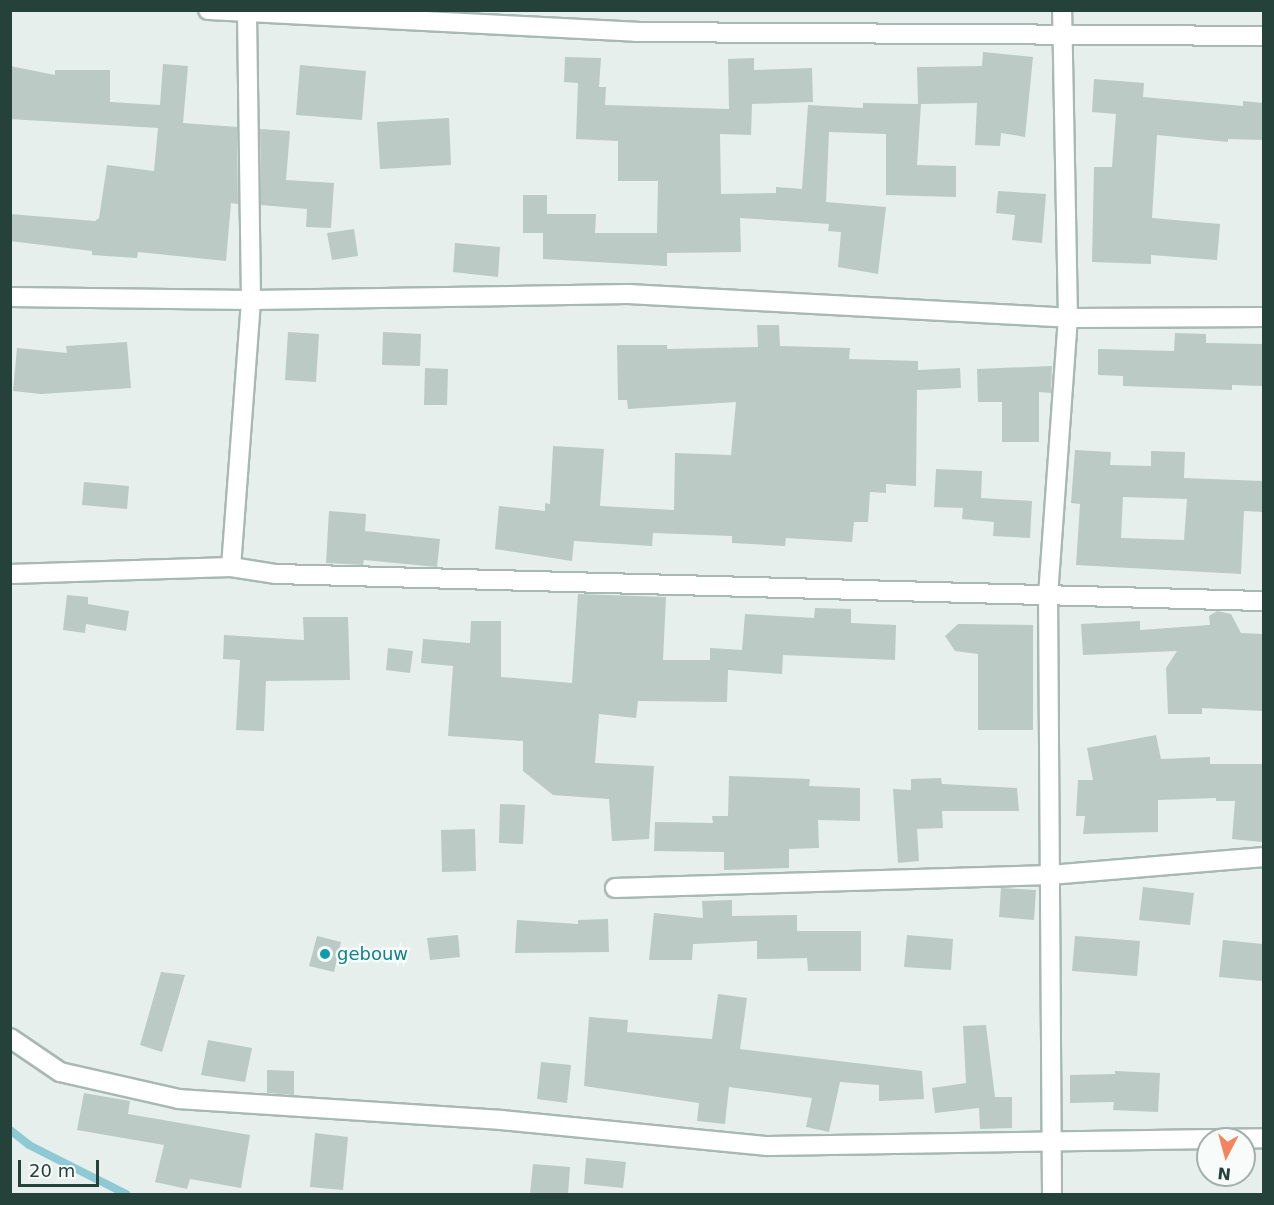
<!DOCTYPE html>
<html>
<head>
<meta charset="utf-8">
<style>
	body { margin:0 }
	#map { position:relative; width:1274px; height:1205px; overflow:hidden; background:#e6efeb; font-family:"DejaVu Sans",sans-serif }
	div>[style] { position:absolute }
	.stream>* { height:8px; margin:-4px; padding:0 4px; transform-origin:4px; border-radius:4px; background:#8ec9d4 }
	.building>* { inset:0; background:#bbcac4 }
	.roads { filter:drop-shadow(2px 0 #a8b8b2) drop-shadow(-2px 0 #a8b8b2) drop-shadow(0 2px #a8b8b2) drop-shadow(0 -2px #a8b8b2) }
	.minor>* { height:18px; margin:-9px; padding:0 9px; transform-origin:9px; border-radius:9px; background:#fff }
	.dots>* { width:16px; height:16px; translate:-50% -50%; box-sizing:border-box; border:3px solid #f7fbf9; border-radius:50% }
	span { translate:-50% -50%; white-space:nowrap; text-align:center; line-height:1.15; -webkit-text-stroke:5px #f7fbf9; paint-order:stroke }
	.culture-label { font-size:18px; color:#0d838f }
	.left { translate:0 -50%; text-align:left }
	.frame { position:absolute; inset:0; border:12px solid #24423a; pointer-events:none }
	.north { position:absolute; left:1196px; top:1127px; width:60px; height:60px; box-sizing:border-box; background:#f7fbf9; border:2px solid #a3b1ad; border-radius:50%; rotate:186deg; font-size:16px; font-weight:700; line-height:24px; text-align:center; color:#24423a }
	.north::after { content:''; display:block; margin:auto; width:21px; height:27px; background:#f4845f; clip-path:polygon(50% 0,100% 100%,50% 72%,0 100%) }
	.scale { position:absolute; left:18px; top:1160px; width:81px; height:27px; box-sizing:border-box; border:3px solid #24423a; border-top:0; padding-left:8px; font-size:18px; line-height:21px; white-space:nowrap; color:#24423a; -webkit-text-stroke:4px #f7fbf9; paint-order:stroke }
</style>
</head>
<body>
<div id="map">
	<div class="stream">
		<div style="left:10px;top:1130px;width:24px;rotate:38deg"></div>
		<div style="left:29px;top:1145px;width:109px;rotate:26.8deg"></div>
	</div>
	<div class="building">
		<div style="clip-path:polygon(983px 52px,1033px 57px,1025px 137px,1001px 133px,1000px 146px,975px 145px,977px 103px,921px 104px,917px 165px,956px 166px,956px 197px,886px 195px,886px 134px,829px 132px,826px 202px,886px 207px,878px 274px,838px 267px,841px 232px,828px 231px,829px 224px,740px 218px,741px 252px,667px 253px,667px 266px,543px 259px,543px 233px,523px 233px,523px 195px,547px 195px,547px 214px,596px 214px,595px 233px,657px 233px,658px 181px,618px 181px,618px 141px,576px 139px,578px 83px,564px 82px,565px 57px,601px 58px,599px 87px,606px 87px,605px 105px,729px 109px,728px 59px,754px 58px,754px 70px,812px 68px,813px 102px,752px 104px,751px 135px,720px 134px,721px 194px,776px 193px,776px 187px,802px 189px,808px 105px,863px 108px,863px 103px,918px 104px,917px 67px,982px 66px)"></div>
		<div style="clip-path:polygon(163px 64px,188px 66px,183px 123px,237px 127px,238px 204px,231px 203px,226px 261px,138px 252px,137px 258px,92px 255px,92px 251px,10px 241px,10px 214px,95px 221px,99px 218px,107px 165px,154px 171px,158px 128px,10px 119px,10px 66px,55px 75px,55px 70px,110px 70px,110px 102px,160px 105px)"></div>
		<div style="clip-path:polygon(300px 65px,366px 71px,362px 120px,296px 115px)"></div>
		<div style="clip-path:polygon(1094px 79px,1144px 83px,1143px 97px,1243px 106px,1243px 101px,1263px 103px,1263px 140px,1228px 139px,1228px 142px,1157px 135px,1152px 218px,1220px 224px,1217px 260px,1151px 255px,1151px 264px,1092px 262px,1094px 167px,1112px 167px,1116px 114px,1092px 112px)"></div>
		<div style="clip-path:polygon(449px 118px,451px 165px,380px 169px,377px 122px)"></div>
		<div style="clip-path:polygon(260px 129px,290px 131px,286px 180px,334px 183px,331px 228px,306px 227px,307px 209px,261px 205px)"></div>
		<div style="clip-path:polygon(998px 191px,1046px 194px,1042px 243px,1012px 240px,1015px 215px,996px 213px)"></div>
		<div style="clip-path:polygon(354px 229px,358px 256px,332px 260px,327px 233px)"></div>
		<div style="clip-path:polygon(455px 243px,500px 247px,498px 277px,453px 272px)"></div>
		<div style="clip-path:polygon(757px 325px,779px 325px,780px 346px,850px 348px,849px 359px,918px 361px,918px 370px,960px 368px,961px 388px,917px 390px,916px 486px,886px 484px,886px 493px,870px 492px,868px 522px,854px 522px,852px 542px,786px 538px,785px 546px,732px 543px,732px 536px,653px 533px,652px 546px,574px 541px,572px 561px,495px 549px,499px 506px,545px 511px,545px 503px,550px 504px,553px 446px,604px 449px,600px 506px,674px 510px,675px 453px,731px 455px,736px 402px,628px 409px,627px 400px,618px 400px,617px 345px,667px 345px,667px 349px,758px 347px)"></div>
		<div style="clip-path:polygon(288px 332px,319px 334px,316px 382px,285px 380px)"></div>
		<div style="clip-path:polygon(383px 332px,421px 334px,420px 366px,382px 365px)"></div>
		<div style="clip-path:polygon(1175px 333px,1206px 334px,1206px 343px,1263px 344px,1263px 386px,1232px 385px,1232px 390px,1123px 386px,1123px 376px,1098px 375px,1098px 349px,1174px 351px)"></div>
		<div style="clip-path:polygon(127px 342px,131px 388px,41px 394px,13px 391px,17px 348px,67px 353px,66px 346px)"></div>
		<div style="clip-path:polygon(1052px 366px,1051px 393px,1039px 392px,1039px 442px,1002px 442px,1002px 402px,978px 402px,977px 369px)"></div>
		<div style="clip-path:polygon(425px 368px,448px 369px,447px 405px,424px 405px)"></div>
		<div style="clip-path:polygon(evenodd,1075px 450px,1111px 452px,1110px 465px,1151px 466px,1151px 451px,1185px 452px,1184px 478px,1263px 481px,1263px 512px,1244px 511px,1241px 574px,1076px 565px,1080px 504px,1071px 503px,1075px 450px,1123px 497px,1187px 499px,1184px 540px,1121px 538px,1123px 497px)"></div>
		<div style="clip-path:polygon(936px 469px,982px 471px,981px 498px,1032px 501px,1030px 538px,993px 536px,994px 522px,962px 519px,963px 508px,934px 507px)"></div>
		<div style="clip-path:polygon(84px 482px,129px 486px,127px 509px,82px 505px)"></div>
		<div style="clip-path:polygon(329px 511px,366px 514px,365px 531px,440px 539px,437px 567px,364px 560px,363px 565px,326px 563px)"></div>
		<div style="clip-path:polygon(578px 594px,666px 597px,663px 660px,710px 660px,710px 648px,742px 650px,745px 614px,814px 618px,815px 608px,851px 609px,851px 623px,896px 625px,895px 660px,783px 655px,782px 674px,728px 670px,727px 702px,638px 701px,636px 718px,599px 714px,595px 763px,654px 766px,649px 839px,612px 841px,609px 799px,553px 795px,523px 771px,523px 741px,448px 736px,453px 666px,421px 663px,423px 639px,470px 643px,471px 621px,501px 621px,501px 677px,572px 683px)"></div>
		<div style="clip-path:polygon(67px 595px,88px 597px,88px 604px,129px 611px,126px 631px,86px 624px,85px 633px,63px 630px)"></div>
		<div style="clip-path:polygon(1217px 611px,1231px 614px,1241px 633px,1263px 634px,1263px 711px,1202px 708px,1202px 714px,1168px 714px,1166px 668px,1177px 651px,1083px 655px,1081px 624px,1140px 621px,1140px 630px,1210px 625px,1209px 616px)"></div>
		<div style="clip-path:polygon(303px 617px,348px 617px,350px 680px,266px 681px,264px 731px,236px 730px,240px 660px,223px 659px,224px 635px,304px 640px)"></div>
		<div style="clip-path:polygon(958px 624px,1033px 625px,1033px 730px,978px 730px,978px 654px,955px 651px,945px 636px)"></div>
		<div style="clip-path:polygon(388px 648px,413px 651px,410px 673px,386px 670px)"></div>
		<div style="clip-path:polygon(1156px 735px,1161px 759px,1210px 757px,1210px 764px,1263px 764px,1262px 842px,1232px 839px,1235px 801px,1216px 801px,1216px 798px,1158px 800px,1158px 832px,1083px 834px,1085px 816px,1076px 816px,1078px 780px,1093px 780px,1087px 748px)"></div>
		<div style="clip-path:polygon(729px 776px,810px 779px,809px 786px,860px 788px,860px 821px,818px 820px,819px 848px,789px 849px,789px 868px,724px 870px,724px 852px,654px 851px,655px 822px,713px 823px,712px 816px,728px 816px)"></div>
		<div style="clip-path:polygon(941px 778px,942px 784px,1017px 788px,1019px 811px,942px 811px,943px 828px,917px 829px,919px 861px,898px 863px,893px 789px,911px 790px,911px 779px)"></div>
		<div style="clip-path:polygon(500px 804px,525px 805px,523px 844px,499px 843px)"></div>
		<div style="clip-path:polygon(475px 829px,476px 871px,442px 872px,441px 830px)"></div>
		<div style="clip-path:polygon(1143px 887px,1194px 893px,1190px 925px,1139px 920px)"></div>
		<div style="clip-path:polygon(1001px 888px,1036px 890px,1034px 920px,999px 917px)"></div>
		<div style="clip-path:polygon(732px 900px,732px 916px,797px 915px,797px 931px,861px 931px,861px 971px,808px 971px,807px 958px,757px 959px,757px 941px,693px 944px,692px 960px,649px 960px,654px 913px,703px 918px,702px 901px)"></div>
		<div style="clip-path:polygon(608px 919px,609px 952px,515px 953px,517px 920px,578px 924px,578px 920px)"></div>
		<div style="clip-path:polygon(458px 935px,460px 957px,430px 960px,427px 938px)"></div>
		<div style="clip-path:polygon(907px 935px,953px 939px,951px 970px,904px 967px)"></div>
		<div style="clip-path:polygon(317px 936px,341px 942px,334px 972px,309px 966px)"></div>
		<div style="clip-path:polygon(1075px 936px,1140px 941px,1137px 976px,1072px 971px)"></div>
		<div style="clip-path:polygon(1223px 940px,1263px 944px,1263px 981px,1219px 977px)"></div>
		<div style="clip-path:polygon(161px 972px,185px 975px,162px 1052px,140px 1045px)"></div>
		<div style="clip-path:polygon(718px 994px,747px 998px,740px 1049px,922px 1071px,924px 1099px,879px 1101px,879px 1085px,840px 1082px,829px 1132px,806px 1127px,812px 1098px,729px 1087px,725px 1124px,697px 1121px,699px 1103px,584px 1086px,589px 1017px,628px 1020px,627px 1032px,712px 1039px)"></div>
		<div style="clip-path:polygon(986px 1025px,995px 1097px,1012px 1097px,1012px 1128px,980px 1129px,979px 1108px,935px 1113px,932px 1088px,966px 1083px,963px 1026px)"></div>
		<div style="clip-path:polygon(208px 1040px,252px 1048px,245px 1082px,201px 1075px)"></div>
		<div style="clip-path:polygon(541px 1062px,571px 1065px,567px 1103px,537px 1099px)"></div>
		<div style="clip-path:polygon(267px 1070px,294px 1071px,294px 1095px,267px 1093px)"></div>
		<div style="clip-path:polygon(1115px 1071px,1160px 1073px,1158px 1112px,1113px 1110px,1114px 1102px,1070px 1103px,1070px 1075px,1115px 1074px)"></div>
		<div style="clip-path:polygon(84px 1093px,130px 1101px,128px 1114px,250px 1135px,241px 1188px,190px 1179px,187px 1189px,155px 1182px,164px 1145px,77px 1130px)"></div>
		<div style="clip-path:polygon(315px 1133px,348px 1137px,343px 1190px,310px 1187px)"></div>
		<div style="clip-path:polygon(586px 1158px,626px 1162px,623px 1188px,584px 1184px)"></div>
		<div style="clip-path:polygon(533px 1164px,570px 1167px,568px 1194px,530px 1194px)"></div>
	</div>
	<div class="roads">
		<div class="minor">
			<div style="left:208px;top:10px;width:429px;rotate:2.9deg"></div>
			<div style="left:636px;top:32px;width:628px;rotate:0.36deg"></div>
			<div style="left:10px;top:297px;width:241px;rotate:0.7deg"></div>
			<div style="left:251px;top:300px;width:377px;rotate:-0.9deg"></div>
			<div style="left:628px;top:294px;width:441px;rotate:3.1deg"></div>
			<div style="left:1068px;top:318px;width:196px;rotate:-0.3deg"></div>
			<div style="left:231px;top:567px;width:268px;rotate:-85.7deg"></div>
			<div style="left:251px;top:300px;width:290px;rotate:-90.8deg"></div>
			<div style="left:10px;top:574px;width:221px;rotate:-1.8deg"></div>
			<div style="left:231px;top:567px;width:46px;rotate:8.8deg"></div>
			<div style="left:276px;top:574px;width:988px;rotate:1.57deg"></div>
			<div style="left:615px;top:888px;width:435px;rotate:-1.7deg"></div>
			<div style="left:1050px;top:875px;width:215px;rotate:-4.8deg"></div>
			<div style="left:10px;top:1038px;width:60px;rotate:34.2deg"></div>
			<div style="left:60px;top:1072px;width:122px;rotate:12.8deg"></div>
			<div style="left:179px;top:1099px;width:323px;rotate:3.7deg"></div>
			<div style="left:501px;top:1120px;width:268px;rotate:5.6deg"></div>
			<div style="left:768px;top:1146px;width:496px;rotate:-0.9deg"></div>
			<div style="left:1052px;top:1194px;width:598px;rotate:-90.38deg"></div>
			<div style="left:1048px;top:596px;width:279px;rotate:-85.9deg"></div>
			<div style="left:1068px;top:318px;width:308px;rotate:-91.1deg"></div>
		</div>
	</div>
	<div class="dots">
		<div style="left:325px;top:954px;background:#0f9aa8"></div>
	</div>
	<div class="culture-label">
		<span class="left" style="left:337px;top:954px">gebouw</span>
	</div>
	<div class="frame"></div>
	<div class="north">N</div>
	<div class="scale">20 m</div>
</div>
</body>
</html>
